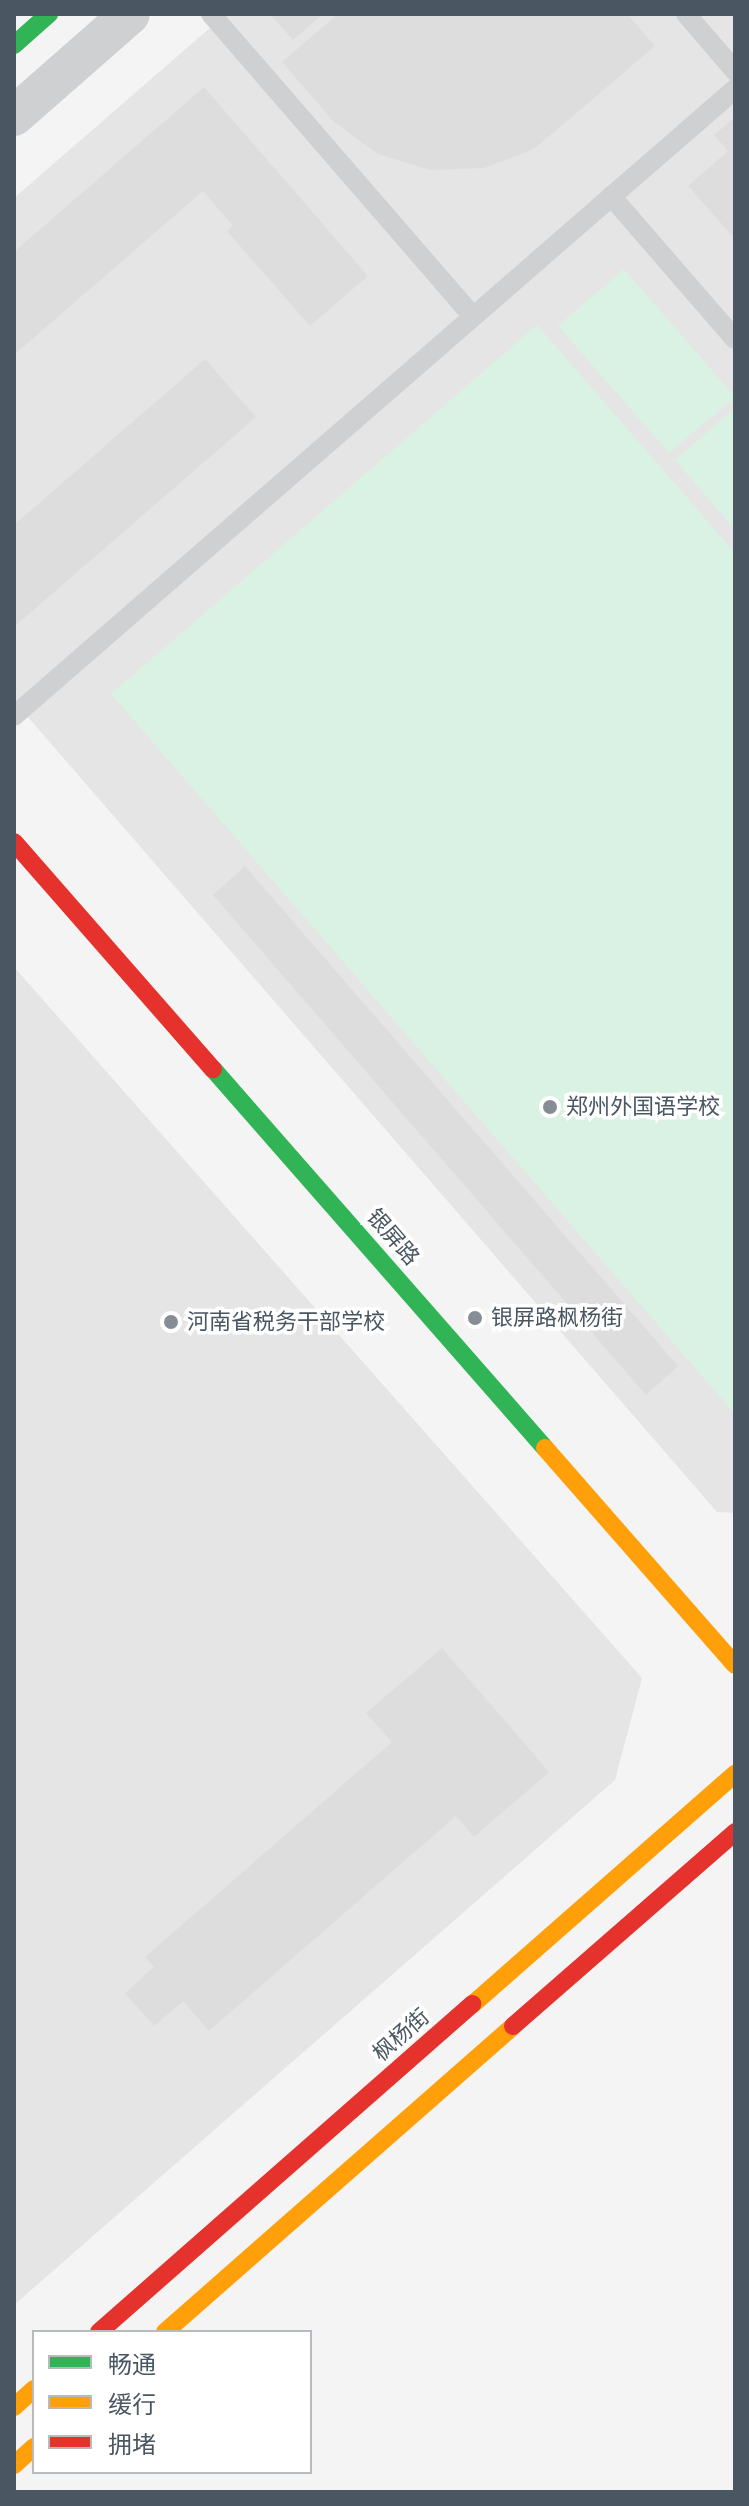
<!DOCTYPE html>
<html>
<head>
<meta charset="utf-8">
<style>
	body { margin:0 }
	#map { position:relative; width:749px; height:2506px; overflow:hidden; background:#f4f4f4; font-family:Rubik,"Noto Sans SC",sans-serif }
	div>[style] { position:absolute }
	.education>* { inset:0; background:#e6e5e6 }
	.green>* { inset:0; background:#d9f2e3 }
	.building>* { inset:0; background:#ddddde }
	.lane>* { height:20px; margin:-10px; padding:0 10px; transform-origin:10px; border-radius:10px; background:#ced0d2 }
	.street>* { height:40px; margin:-20px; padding:0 20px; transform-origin:20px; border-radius:20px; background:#ced0d2 }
	.fast>* { height:18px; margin:-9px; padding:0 9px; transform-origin:9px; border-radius:9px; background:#30b455 }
	.slow>* { height:18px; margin:-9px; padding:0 9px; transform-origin:9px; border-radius:9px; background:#ff9f0a }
	.jam>* { height:18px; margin:-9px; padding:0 9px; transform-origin:9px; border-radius:9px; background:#e5322d }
	.dots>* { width:22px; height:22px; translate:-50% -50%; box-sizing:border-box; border:4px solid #fff; border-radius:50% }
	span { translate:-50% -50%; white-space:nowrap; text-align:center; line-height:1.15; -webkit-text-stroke:7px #fff; paint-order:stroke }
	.poi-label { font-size:22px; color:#4a5661 }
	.left { translate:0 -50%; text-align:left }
	.street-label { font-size:22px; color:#4a5661 }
	.frame { position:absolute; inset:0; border:16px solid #4a5661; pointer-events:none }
	.legend { position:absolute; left:32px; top:2330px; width:280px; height:144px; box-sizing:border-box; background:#fff; border:2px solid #b7bbc0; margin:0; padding:10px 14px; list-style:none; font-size:24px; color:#4a5661 }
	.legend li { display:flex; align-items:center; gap:16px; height:40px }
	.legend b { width:40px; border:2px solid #b7bbc0 }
</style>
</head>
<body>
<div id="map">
	<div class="education">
		<div style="clip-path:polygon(226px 14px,735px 14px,735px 1513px,717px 1512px,14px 701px,14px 198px)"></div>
		<div style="clip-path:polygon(14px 967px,642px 1678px,615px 1780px,14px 2305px)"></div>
	</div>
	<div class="green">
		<div style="clip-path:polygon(624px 269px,735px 397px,669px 453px,558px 326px)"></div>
		<div style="clip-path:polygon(537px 325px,735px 553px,735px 1414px,111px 694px)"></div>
		<div style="clip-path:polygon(735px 408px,735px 530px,675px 460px)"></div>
	</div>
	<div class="building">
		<div style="clip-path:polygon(270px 14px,323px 14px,293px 40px)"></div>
		<div style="clip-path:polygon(338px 14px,627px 14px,655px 46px,534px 149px,484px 168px,430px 170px,378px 154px,334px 122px,282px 62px)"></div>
		<div style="clip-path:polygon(204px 87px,368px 276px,310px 326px,227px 231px,233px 226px,203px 191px,14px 355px,14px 252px)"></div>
		<div style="clip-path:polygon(735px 117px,735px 239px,688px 186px,728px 151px,714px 135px)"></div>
		<div style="clip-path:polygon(205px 359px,256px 417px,14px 627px,14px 525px)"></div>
		<div style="clip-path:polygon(245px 866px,678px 1366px,646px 1395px,213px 895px)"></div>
		<div style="clip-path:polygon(442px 1648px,549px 1772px,474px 1837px,456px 1816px,209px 2031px,183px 2001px,154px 2026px,125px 1993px,154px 1967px,145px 1957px,392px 1742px,366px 1713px)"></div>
	</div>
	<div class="lane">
		<div style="left:211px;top:14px;width:400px;rotate:49.1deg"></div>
		<div style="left:686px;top:14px;width:75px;rotate:49.3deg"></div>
		<div style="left:611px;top:196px;width:189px;rotate:49.1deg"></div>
		<div style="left:14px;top:716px;width:955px;rotate:-41.01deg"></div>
	</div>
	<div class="street">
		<div style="left:14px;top:116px;width:154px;rotate:-41.3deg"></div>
	</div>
	<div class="fast">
		<div style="left:14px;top:45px;width:47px;rotate:-41.5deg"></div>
		<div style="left:213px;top:1069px;width:504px;rotate:48.78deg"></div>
	</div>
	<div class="slow">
		<div style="left:545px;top:1448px;width:288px;rotate:48.8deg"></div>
		<div style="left:473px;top:2004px;width:349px;rotate:-41.3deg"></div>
		<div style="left:165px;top:2332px;width:463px;rotate:-41.3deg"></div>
		<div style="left:14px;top:2407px;width:27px;rotate:-42deg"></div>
		<div style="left:14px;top:2465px;width:27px;rotate:-42deg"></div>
	</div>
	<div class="jam">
		<div style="left:14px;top:842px;width:302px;rotate:48.8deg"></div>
		<div style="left:513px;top:2026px;width:295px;rotate:-41.1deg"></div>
		<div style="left:99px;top:2332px;width:497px;rotate:-41.3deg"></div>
	</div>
	<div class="dots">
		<div style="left:550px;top:1107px;background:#868d94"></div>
		<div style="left:475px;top:1318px;background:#868d94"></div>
		<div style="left:171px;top:1322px;background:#868d94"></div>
	</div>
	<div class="poi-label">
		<span class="left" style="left:566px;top:1107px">郑州外国语学校</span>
		<span class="left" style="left:491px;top:1318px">银屏路枫杨街</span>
		<span class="left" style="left:187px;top:1322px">河南省税务干部学校</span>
	</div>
	<div class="street-label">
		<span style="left:393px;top:1237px;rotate:49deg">银屏路</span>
		<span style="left:401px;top:2035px;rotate:-41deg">枫杨街</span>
	</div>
	<div class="frame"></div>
	<ul class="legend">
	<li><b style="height:10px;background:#30b455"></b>畅通</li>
	<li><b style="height:10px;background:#ff9f0a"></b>缓行</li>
	<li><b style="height:10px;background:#e5322d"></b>拥堵</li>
	</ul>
</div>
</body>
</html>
